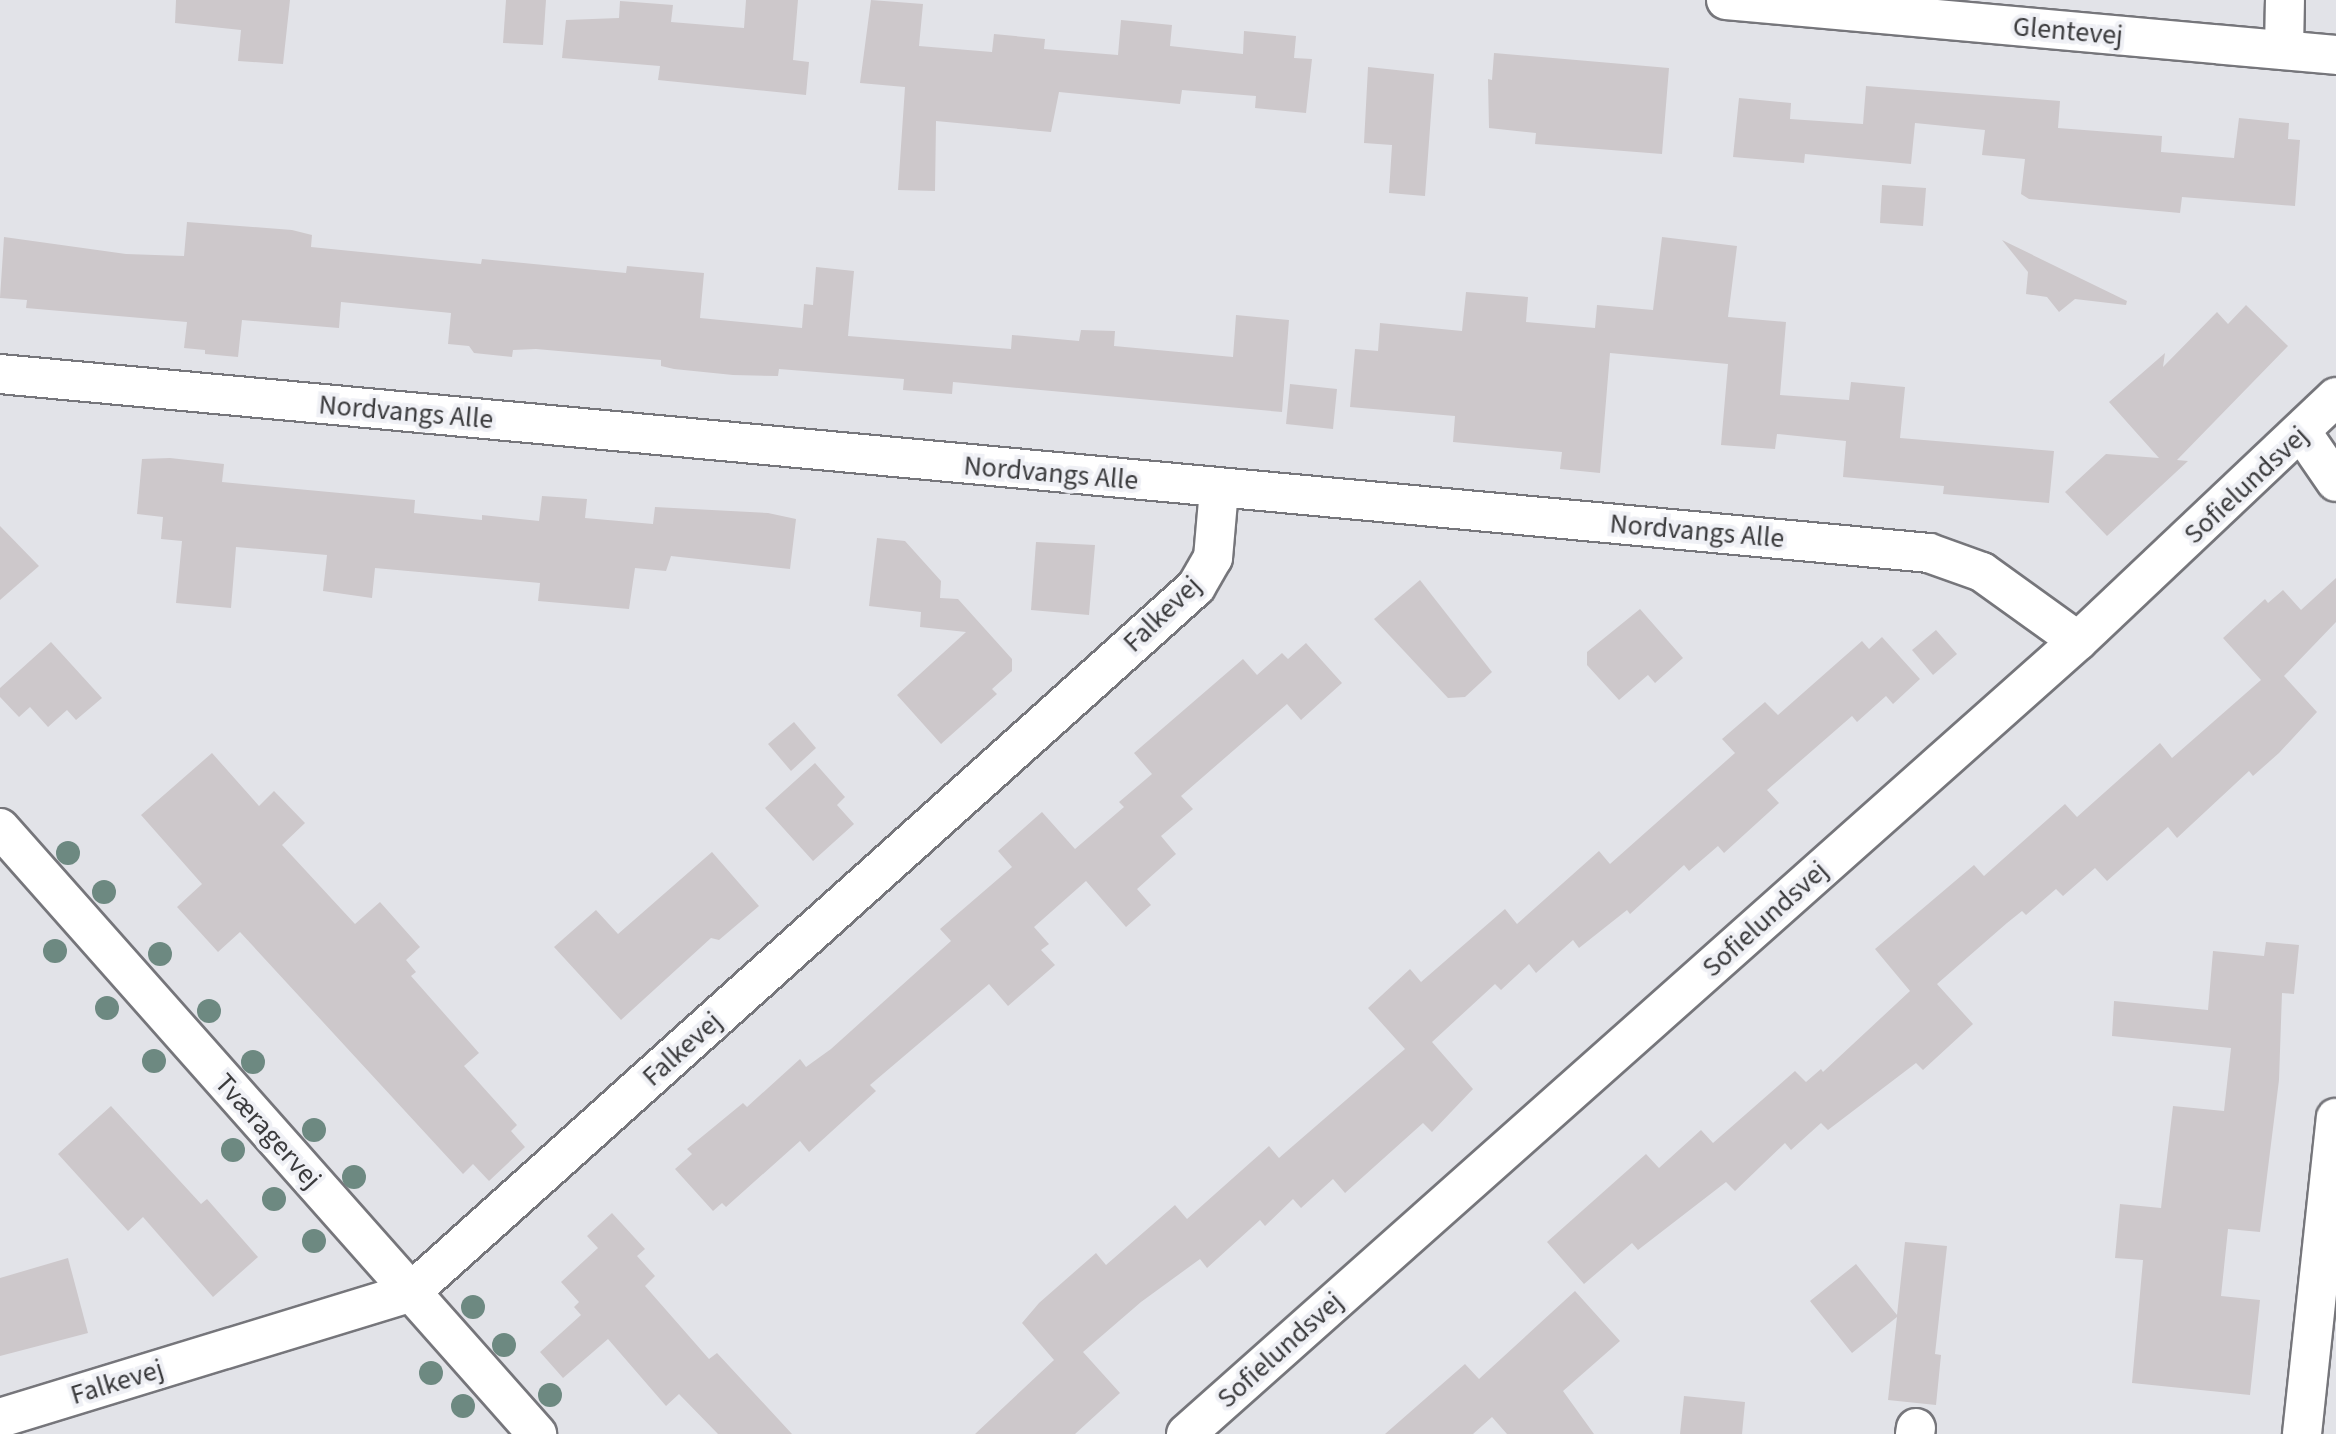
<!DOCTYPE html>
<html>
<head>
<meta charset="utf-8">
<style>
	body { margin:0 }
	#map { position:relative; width:2336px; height:1434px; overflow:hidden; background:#e2e3e8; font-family:"Source Sans 3",sans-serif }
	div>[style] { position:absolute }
	.building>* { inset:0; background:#cdc8cb }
	.roads { filter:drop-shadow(2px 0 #76767b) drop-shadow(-2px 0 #76767b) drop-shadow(0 2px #76767b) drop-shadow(0 -2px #76767b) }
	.minor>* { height:38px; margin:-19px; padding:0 19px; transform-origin:19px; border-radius:19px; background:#fff }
	.trees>* { width:24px; height:24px; margin:-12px; border-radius:50%; background:#6d8981 }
	span { translate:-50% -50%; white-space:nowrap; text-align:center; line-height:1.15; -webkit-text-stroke:8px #eff0f5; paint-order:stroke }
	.street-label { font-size:28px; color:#3b3b3d }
</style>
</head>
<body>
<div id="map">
	<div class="building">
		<div style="clip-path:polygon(176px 0,290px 0,283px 64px,238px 61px,241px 30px,175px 23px)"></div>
		<div style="clip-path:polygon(506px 0,546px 0,543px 45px,503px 43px)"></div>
		<div style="clip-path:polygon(746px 0,798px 0,793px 60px,809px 62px,806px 95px,658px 80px,660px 66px,562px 58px,566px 20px,619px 18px,620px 1px,673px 5px,671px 22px,744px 28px)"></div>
		<div style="clip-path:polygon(871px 0,923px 4px,919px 46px,992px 52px,994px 34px,1045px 39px,1044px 49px,1118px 55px,1121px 20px,1172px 25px,1170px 46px,1243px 54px,1244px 31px,1296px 36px,1294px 58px,1312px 59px,1306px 113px,1255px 108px,1256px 96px,1182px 90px,1180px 104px,1059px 92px,1051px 132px,936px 121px,935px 191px,898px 190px,905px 87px,860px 83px)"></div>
		<div style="clip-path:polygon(1494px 53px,1669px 68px,1662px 154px,1535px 144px,1536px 133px,1489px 128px,1488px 79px,1492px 80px)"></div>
		<div style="clip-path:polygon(1368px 67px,1434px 74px,1425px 196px,1389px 193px,1392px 145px,1364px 143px)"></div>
		<div style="clip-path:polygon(1866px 86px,2060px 101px,2058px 128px,2162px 136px,2161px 152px,2234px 158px,2239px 118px,2289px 123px,2288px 139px,2300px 140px,2295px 206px,2182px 197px,2180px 213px,2029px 199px,2021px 194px,2025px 159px,1982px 155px,1985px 130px,1915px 123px,1911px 164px,1805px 154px,1804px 163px,1733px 157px,1739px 98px,1791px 103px,1790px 119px,1863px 124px)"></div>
		<div style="clip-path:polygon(1882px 185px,1926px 188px,1923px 226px,1880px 223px)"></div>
		<div style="clip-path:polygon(187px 222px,292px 230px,312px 235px,311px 247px,481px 264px,482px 259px,626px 273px,627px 266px,704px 273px,700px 318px,802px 328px,804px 304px,813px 305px,816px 267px,854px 271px,848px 336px,1011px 349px,1012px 335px,1079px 341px,1081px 330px,1115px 331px,1114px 346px,1233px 357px,1236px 315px,1289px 320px,1282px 412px,953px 382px,952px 394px,903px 390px,904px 379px,779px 369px,778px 376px,733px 375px,674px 369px,661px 366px,661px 360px,536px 349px,513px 350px,512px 357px,474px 353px,469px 346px,448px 344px,451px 313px,341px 302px,339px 328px,242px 320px,238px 357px,205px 354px,205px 350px,184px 348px,187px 322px,26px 308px,27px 300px,0 298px,4px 237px,126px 254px,184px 256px)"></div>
		<div style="clip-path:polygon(1662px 237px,1737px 246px,1728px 317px,1786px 322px,1780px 395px,1849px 400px,1851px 382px,1905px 387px,1900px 438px,2054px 451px,2049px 503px,1943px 494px,1944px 486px,1843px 477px,1846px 441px,1777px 434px,1775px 449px,1721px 445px,1728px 364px,1610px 353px,1600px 473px,1560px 469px,1562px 452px,1453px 442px,1455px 416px,1350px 407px,1355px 349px,1378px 351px,1380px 323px,1462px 331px,1466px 292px,1528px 297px,1526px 322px,1595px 328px,1597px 305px,1653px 310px)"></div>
		<div style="clip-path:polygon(2002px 240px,2127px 301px,2126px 305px,2075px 299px,2059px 312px,2047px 297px,2026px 294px,2028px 272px)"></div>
		<div style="clip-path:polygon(2246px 305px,2288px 346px,2177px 460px,2188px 461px,2107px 536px,2065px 492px,2106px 454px,2159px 458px,2109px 402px,2165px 353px,2163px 367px,2217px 312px,2228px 324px)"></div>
		<div style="clip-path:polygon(1290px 384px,1337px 389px,1333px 429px,1286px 424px)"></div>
		<div style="clip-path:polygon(170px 458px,224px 464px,222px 482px,415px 500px,414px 513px,482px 520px,482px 515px,539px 521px,542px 496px,587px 499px,585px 518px,653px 524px,655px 507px,768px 513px,796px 519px,790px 569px,671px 556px,666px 571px,635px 568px,629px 609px,538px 601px,540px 583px,375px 568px,372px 598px,323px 591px,327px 555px,236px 547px,231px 608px,176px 603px,182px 541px,161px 539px,163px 517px,137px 514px,142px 459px)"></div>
		<div style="clip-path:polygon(0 526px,39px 566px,0 600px)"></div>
		<div style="clip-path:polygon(877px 538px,905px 541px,941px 581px,940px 598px,958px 599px,1012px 659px,1012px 671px,992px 689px,997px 694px,941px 744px,897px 695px,966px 632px,920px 627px,921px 612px,869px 606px)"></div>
		<div style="clip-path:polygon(1036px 542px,1095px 545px,1089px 615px,1031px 610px)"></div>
		<div style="clip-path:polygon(2336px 578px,2336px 622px,2284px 676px,2317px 712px,2279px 753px,2253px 776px,2249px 771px,2177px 838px,2168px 827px,2107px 881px,2095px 868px,2063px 896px,2056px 889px,2026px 915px,2022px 911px,2007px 923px,1937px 984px,1973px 1024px,1923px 1070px,1916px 1063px,1828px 1130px,1821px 1123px,1791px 1150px,1785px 1143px,1735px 1191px,1726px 1182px,1638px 1250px,1632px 1243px,1584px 1284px,1547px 1242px,1646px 1154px,1659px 1168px,1701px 1130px,1713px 1143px,1795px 1071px,1806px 1082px,1821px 1069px,1823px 1072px,1910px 991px,1875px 949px,1974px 865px,1984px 876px,2065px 804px,2077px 817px,2160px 743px,2172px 758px,2261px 680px,2223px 638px,2265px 599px,2268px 603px,2283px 590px,2301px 610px)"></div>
		<div style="clip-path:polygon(1420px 580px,1492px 672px,1465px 697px,1448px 698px,1374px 619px)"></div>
		<div style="clip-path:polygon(1640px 609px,1683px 658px,1655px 683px,1648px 675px,1619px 700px,1587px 665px,1587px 652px)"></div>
		<div style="clip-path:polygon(1936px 630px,1957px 654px,1933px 675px,1912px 650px)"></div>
		<div style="clip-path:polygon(1882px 637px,1920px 679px,1893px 704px,1886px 696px,1857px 722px,1852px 716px,1767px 790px,1779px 803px,1724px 853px,1718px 846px,1689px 871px,1684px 865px,1630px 914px,1627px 910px,1579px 948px,1573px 940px,1536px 973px,1529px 964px,1501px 990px,1495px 984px,1432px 1042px,1473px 1089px,1432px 1132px,1423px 1123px,1345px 1193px,1333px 1179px,1301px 1208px,1293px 1199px,1265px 1226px,1260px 1220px,1207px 1268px,1200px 1259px,1141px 1302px,1083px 1352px,1120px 1393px,1075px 1434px,975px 1434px,1054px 1360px,1022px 1323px,1039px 1303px,1096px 1253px,1106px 1265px,1175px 1205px,1187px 1219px,1269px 1146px,1279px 1158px,1405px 1049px,1368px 1008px,1410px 969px,1421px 982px,1505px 909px,1517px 924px,1599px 851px,1610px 864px,1735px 753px,1722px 739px,1765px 702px,1778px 715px,1862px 641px,1869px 649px)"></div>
		<div style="clip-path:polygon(51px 642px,102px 698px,76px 720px,67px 710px,48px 727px,30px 707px,19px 717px,0 697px,0 688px)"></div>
		<div style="clip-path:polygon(1306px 643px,1342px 683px,1301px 720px,1287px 704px,1181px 796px,1193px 809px,1161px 836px,1176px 854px,1137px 889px,1151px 905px,1126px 927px,1086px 881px,1034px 927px,1049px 944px,1041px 950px,1055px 965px,1008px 1006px,989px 984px,870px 1085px,876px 1091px,809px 1152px,800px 1141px,726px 1207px,722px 1203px,713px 1211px,675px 1169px,692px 1154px,687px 1149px,743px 1103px,747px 1107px,800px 1059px,806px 1067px,831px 1049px,951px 941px,940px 929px,1012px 867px,998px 851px,1042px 812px,1075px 849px,1124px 807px,1119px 802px,1152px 774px,1134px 753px,1243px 659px,1257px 675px,1282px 653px,1288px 659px)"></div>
		<div style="clip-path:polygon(794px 722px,816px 748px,791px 771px,768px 744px)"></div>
		<div style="clip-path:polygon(212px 753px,259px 806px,274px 791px,305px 823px,282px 845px,355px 924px,380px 902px,420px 947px,406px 960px,416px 972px,411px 976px,479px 1053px,464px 1066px,517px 1125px,511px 1131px,525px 1147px,489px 1181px,473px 1164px,463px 1174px,240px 932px,218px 952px,177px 907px,202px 884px,141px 815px)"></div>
		<div style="clip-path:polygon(815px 763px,845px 797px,837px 805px,854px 824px,813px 861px,765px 808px)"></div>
		<div style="clip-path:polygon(712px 852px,759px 906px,719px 940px,711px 938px,621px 1020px,554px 947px,596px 910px,618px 934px)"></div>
		<div style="clip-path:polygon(2266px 942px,2299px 945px,2294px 994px,2282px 993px,2279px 1080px,2260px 1232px,2228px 1229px,2221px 1296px,2260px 1300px,2250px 1395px,2132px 1383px,2143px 1260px,2115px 1258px,2120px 1204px,2161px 1208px,2173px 1106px,2224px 1111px,2231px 1048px,2112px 1036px,2114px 1001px,2208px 1010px,2213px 951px,2264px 956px)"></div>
		<div style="clip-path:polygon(111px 1106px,201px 1204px,207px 1199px,258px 1257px,213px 1297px,143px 1217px,128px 1231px,58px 1154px)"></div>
		<div style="clip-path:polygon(612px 1213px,645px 1249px,637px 1256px,655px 1276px,645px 1286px,709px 1359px,717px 1353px,792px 1434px,718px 1434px,679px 1394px,666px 1406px,608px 1339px,563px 1378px,540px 1352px,581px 1315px,574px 1307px,579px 1302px,561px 1282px,598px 1248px,587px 1236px)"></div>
		<div style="clip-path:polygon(1905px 1242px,1947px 1246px,1935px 1354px,1941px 1355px,1936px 1405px,1888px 1400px,1897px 1317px,1852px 1353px,1810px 1301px,1856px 1264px,1897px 1315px)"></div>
		<div style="clip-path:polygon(68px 1258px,88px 1333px,0 1356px,0 1278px)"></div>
		<div style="clip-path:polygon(1575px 1291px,1620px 1341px,1563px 1391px,1594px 1434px,1507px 1434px,1492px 1417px,1473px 1434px,1385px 1434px,1465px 1364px,1479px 1379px)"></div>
		<div style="clip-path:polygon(1684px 1396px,1745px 1402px,1742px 1434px,1680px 1434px)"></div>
	</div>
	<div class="roads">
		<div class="minor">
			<div style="left:1726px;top:0;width:612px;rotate:5.15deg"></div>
			<div style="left:2284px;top:50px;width:50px;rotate:-88.9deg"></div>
			<div style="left:0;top:374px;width:1937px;rotate:5.3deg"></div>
			<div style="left:1929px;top:553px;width:56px;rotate:19.7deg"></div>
			<div style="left:1982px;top:572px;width:118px;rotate:35.7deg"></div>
			<div style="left:2303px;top:434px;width:58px;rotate:55.5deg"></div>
			<div style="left:0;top:828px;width:810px;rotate:48.45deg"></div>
			<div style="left:0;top:1418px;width:430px;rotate:-17deg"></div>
			<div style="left:411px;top:1292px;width:1055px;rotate:-41.93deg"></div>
			<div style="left:1196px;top:587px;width:34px;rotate:-60deg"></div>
			<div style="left:1213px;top:558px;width:69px;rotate:-85deg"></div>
			<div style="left:1186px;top:1434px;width:1194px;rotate:-41.64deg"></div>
			<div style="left:2078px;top:641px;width:355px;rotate:-43.4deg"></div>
			<div style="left:1915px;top:1434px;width:6px;rotate:-81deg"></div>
			<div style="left:2302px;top:1434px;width:318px;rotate:-83.9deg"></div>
		</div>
	</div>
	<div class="trees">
		<div style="left:68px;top:853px"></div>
		<div style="left:104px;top:892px"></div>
		<div style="left:55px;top:951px"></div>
		<div style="left:160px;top:954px"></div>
		<div style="left:107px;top:1008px"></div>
		<div style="left:209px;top:1011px"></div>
		<div style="left:154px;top:1061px"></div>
		<div style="left:253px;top:1062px"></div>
		<div style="left:314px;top:1130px"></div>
		<div style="left:233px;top:1150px"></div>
		<div style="left:354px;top:1177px"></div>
		<div style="left:274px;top:1199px"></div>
		<div style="left:314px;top:1241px"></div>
		<div style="left:473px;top:1307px"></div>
		<div style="left:504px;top:1345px"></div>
		<div style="left:431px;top:1373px"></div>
		<div style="left:550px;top:1395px"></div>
		<div style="left:463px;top:1406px"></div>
	</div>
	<div class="street-label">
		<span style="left:2068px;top:31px;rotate:5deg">Glentevej</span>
		<span style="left:406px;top:412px;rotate:5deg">Nordvangs Alle</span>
		<span style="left:1051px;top:473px;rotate:5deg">Nordvangs Alle</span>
		<span style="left:2246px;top:485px;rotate:-43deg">Sofielundsvej</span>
		<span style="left:1697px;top:531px;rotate:5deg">Nordvangs Alle</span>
		<span style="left:1162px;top:614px;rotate:-44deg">Falkevej</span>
		<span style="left:1765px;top:919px;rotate:-42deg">Sofielundsvej</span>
		<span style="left:682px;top:1049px;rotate:-42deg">Falkevej</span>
		<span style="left:268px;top:1131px;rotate:48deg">Tværagervej</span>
		<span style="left:1280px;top:1350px;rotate:-42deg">Sofielundsvej</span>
		<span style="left:117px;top:1382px;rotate:-17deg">Falkevej</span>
	</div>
</div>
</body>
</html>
